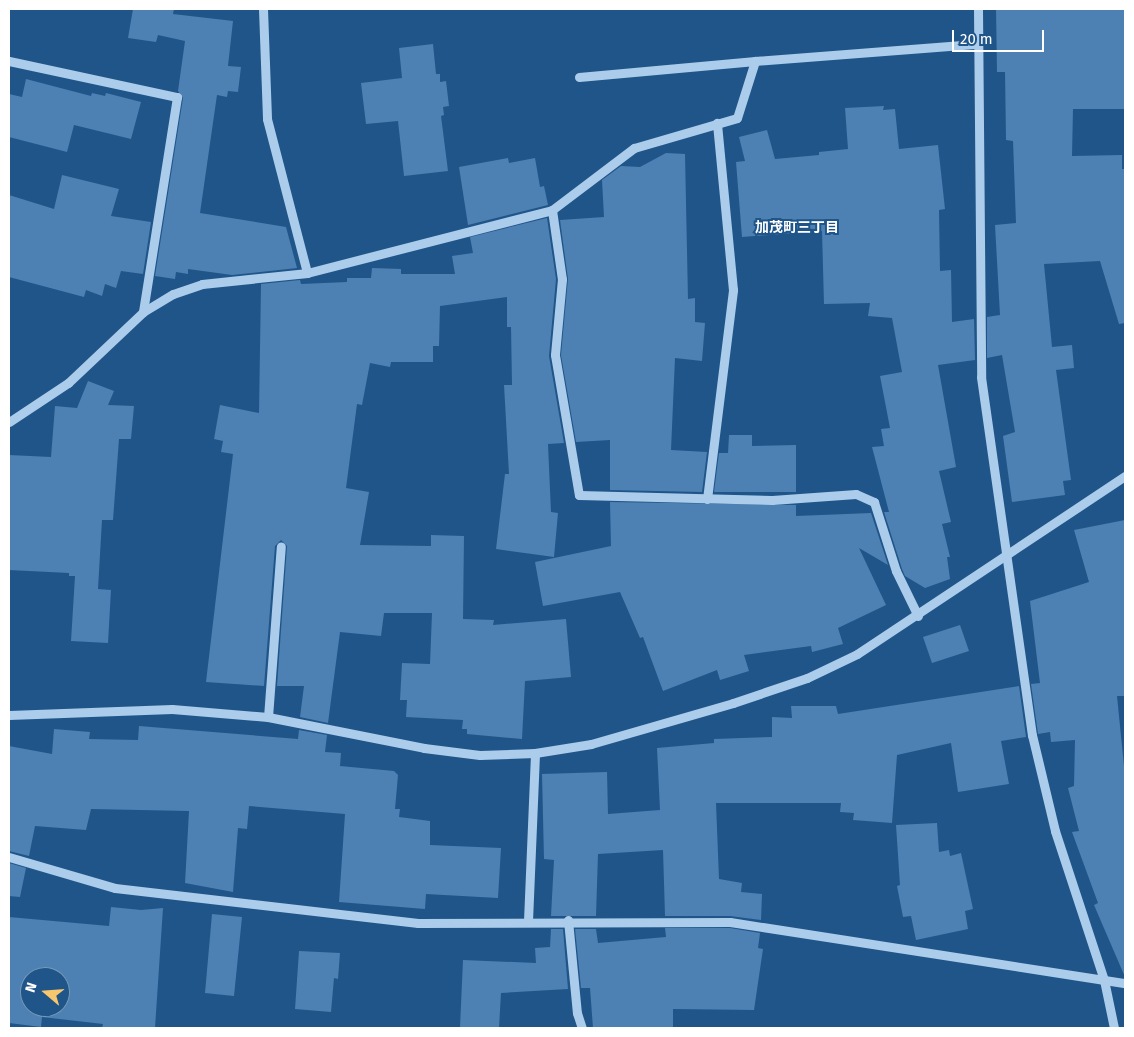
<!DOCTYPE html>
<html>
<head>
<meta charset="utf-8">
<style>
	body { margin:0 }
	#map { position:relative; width:1134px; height:1037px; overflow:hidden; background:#205589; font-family:"Fira Sans","Noto Sans JP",sans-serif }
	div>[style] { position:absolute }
	.building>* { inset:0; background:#4d81b3 }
	.minor>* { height:9px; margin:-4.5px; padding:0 4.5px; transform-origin:4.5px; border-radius:4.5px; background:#accceb }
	span { translate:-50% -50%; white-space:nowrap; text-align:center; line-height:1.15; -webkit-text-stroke:4px #205589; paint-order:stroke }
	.neighbourhood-label { font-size:14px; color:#fff; font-weight:700 }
	.frame { position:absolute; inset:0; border:10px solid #fff; pointer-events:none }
	.north { position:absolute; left:20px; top:967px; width:50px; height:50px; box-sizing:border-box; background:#205589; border:1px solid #7999b8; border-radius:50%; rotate:288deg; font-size:14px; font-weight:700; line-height:20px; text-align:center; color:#fff }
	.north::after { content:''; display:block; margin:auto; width:18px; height:22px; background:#f8c66c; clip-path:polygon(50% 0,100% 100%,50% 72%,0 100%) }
	.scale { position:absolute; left:952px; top:30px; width:92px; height:22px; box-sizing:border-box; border:2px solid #fff; border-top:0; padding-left:6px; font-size:15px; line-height:18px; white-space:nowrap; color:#fff; -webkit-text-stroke:4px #205589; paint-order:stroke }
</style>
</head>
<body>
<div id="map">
	<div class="building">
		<div style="clip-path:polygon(133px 9px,174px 9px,173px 14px,233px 21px,228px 66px,241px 67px,238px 92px,228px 91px,227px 97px,217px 95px,200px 213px,286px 227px,297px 268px,232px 275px,188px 269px,188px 274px,176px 272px,175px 279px,155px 276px,183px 98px,178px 91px,185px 41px,158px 35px,156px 42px,128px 38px)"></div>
		<div style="clip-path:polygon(996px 9px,1125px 9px,1125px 109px,1073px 109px,1072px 156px,1122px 155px,1122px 169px,1125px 169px,1125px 323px,1119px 324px,1100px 261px,1044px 264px,1052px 347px,1072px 345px,1074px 368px,1056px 370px,1071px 480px,1063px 481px,1065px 495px,1012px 502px,1003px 436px,1015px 432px,1002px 355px,987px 358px,987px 317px,1000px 315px,995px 225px,1016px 223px,1013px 141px,1006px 140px,1005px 72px,997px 72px)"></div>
		<div style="clip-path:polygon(433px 44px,436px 74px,440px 74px,440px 82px,446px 81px,449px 106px,443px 107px,444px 115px,441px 116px,448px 171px,404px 176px,398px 121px,366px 124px,361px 83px,402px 78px,399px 48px)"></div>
		<div style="clip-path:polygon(26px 79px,91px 96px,92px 93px,105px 96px,106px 93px,141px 102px,131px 139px,74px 125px,67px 152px,9px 137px,9px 94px,22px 97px)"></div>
		<div style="clip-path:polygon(884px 106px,883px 110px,895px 109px,899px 149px,938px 145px,945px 209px,939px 210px,940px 271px,951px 270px,952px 322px,974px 319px,975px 360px,938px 365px,956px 467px,939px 471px,951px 522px,942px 524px,950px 557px,947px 557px,950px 579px,925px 588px,905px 576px,902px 569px,884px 512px,889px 512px,872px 447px,884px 446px,881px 429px,890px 428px,880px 376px,902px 372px,892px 318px,868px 316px,870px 303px,824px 304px,822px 231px,742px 237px,736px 162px,745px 161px,739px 137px,767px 130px,775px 159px,819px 155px,819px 152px,848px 149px,845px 108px)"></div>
		<div style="clip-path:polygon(666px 153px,685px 154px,688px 299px,695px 298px,695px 322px,705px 323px,702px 361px,675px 358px,671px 450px,707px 452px,702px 492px,610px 490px,610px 440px,576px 442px,561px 355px,568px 279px,560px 220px,604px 217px,602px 180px,621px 166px,640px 167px)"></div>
		<div style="clip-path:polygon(508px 158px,509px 163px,535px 158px,540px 187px,544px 186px,548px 205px,468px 225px,459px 167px)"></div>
		<div style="clip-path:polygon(62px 175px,119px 189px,111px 216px,151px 222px,143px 274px,121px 271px,116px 288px,105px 284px,102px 296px,86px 290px,84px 297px,9px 277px,9px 195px,54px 209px)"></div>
		<div style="clip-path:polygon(547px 218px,556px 279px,549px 356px,564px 443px,548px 444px,551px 512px,558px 513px,554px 557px,496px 549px,505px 474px,509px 474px,504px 385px,512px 385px,511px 327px,507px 327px,507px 297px,440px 306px,439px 346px,433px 346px,433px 362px,391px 362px,390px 367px,370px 363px,362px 405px,357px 404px,346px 488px,369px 492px,360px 545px,431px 546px,431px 535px,464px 536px,463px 619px,494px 620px,493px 625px,566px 619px,571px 677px,525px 681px,522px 739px,467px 734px,467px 729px,462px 729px,463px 720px,406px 717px,407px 700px,400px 700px,402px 663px,430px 664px,432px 613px,384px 613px,381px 636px,340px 632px,328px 723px,300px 717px,304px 686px,277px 686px,287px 546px,281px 540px,275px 546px,264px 686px,206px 682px,233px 454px,221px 452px,223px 441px,214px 439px,220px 405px,259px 413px,261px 284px,300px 280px,301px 284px,347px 282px,347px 278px,371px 278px,372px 268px,401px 269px,401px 274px,455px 274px,452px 256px,473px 253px,470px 237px)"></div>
		<div style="clip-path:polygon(88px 381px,114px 391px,108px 405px,134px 406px,131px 439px,119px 439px,113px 520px,102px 520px,98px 589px,111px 590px,108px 643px,71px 641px,75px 576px,69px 576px,69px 573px,9px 570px,9px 455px,51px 457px,55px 406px,77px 408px)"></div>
		<div style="clip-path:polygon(729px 435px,752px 435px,752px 446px,796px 445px,796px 492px,714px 492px,719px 453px,728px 453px)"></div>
		<div style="clip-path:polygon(610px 502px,796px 505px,796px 516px,871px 513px,888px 565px,859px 548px,886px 605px,838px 628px,843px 644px,812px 652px,811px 646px,744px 655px,749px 671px,720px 680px,717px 670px,663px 691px,643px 637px,640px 638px,620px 592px,543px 606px,535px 562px,611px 546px)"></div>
		<div style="clip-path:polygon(1125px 520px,1125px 696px,1117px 696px,1125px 776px,1125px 977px,1094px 905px,1098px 903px,1072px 832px,1079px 831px,1068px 788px,1074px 786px,1075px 740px,1051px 742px,1050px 732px,1038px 734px,1031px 684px,1040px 683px,1030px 601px,1089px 582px,1074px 530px)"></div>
		<div style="clip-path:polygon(960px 625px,969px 651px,932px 663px,923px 637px)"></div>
		<div style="clip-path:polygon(1019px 686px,1026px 737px,1001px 741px,1009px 784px,958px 792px,951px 743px,897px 755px,892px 823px,853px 820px,854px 813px,840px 812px,841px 803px,716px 803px,719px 879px,742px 883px,741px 892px,762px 894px,761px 920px,730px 916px,665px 916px,663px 850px,598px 854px,596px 916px,551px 916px,554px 860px,544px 859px,542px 774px,607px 772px,608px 814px,660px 810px,657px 748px,714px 743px,714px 739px,772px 737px,772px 717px,792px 718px,791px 706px,836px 706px,838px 714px)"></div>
		<div style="clip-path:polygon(139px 726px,298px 739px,299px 730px,327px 735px,325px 752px,341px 753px,340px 766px,394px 771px,398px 775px,395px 809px,400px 809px,399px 817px,430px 821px,430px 845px,501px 848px,498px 898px,426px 894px,425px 909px,339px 902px,345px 814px,249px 806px,247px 829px,238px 828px,233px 892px,185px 883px,189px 811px,91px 809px,86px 830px,35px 826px,29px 856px,9px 851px,9px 746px,52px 754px,54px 729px,90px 732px,89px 739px,138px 740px)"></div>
		<div style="clip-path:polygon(937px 823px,939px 852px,949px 850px,950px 856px,961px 853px,973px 909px,965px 911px,968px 929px,916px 940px,911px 916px,903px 917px,897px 886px,900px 885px,896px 825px)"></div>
		<div style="clip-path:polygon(9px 863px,26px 868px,20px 897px,9px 896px)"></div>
		<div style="clip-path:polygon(evenodd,111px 907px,141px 910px,163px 908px,155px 1028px,102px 1028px,103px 1024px,42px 1017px,41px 1027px,9px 1023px,9px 917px,109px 926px,111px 907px,30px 977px,60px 977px,60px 1007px,30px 1007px,30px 977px)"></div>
		<div style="clip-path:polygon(212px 914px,242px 917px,234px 996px,205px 993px)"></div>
		<div style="clip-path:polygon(665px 928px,730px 928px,760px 933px,758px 948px,763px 949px,754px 1010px,673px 1009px,673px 1028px,593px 1028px,590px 988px,581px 988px,575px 929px,596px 929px,598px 943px,666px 937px)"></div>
		<div style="clip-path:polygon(551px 929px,563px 929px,568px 989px,501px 993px,499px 1028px,460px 1027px,463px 960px,536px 963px,535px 948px,550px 947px)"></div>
		<div style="clip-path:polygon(299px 951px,340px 953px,338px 979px,334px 978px,331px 1012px,295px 1009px)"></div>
	</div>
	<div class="minor">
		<div style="left:263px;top:9px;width:110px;rotate:87.9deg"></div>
		<div style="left:267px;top:119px;width:159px;rotate:75.4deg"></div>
		<div style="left:978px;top:9px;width:368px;rotate:89.5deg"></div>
		<div style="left:981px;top:377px;width:362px;rotate:81.9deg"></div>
		<div style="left:1032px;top:735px;width:99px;rotate:76.5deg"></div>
		<div style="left:1055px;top:831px;width:157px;rotate:71.8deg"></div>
		<div style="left:1104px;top:980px;width:49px;rotate:78.2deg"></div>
		<div style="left:9px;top:61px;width:172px;rotate:12.1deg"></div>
		<div style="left:177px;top:97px;width:218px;rotate:99deg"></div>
		<div style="left:579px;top:77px;width:177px;rotate:-5.2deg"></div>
		<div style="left:552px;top:210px;width:70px;rotate:81.8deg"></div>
		<div style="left:562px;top:279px;width:76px;rotate:95.3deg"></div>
		<div style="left:555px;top:355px;width:142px;rotate:80.3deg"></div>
		<div style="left:579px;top:495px;width:193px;rotate:1.5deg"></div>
		<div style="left:772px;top:500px;width:84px;rotate:-4.1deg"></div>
		<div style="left:856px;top:494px;width:20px;rotate:24deg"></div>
		<div style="left:874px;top:502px;width:72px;rotate:72.3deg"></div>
		<div style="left:896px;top:571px;width:50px;rotate:63.9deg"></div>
		<div style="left:9px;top:422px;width:71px;rotate:-33.5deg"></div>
		<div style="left:68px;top:383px;width:103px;rotate:-43.4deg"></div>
		<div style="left:143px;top:312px;width:35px;rotate:-31deg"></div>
		<div style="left:173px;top:294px;width:31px;rotate:-19deg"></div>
		<div style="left:202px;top:284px;width:106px;rotate:-6deg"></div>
		<div style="left:307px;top:273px;width:253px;rotate:-14.4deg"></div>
		<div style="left:552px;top:210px;width:103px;rotate:-37.1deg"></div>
		<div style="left:634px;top:148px;width:107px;rotate:-16.2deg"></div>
		<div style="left:737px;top:118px;width:60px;rotate:-72.5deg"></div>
		<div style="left:755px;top:61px;width:224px;rotate:-4.4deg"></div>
		<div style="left:707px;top:499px;width:211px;rotate:-82.9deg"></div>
		<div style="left:733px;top:290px;width:168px;rotate:-95.5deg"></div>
		<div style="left:9px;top:715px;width:163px;rotate:-2.1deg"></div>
		<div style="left:172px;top:709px;width:96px;rotate:4.8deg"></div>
		<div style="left:268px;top:717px;width:159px;rotate:11.2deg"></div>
		<div style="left:424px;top:748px;width:56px;rotate:7.1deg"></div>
		<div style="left:480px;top:755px;width:55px;rotate:-2.1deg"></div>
		<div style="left:535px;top:753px;width:57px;rotate:-9.1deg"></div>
		<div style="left:591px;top:744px;width:148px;rotate:-16.1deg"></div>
		<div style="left:733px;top:703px;width:78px;rotate:-18.7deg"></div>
		<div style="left:807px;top:678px;width:55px;rotate:-25.6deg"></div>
		<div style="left:857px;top:654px;width:322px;rotate:-33.6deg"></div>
		<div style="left:268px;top:717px;width:171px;rotate:-85.7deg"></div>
		<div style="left:9px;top:857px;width:110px;rotate:16.3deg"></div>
		<div style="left:115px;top:888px;width:305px;rotate:6.6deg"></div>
		<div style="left:418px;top:923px;width:312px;rotate:-0.2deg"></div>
		<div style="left:730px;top:922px;width:400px;rotate:8.8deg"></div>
		<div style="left:568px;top:920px;width:93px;rotate:84.5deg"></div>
		<div style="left:577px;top:1013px;width:16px;rotate:72deg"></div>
		<div style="left:528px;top:921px;width:168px;rotate:-87.6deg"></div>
	</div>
	<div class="neighbourhood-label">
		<span style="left:797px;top:228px">加茂町三丁目</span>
	</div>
	<div class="frame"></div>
	<div class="north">N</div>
	<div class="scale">20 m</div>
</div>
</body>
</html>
